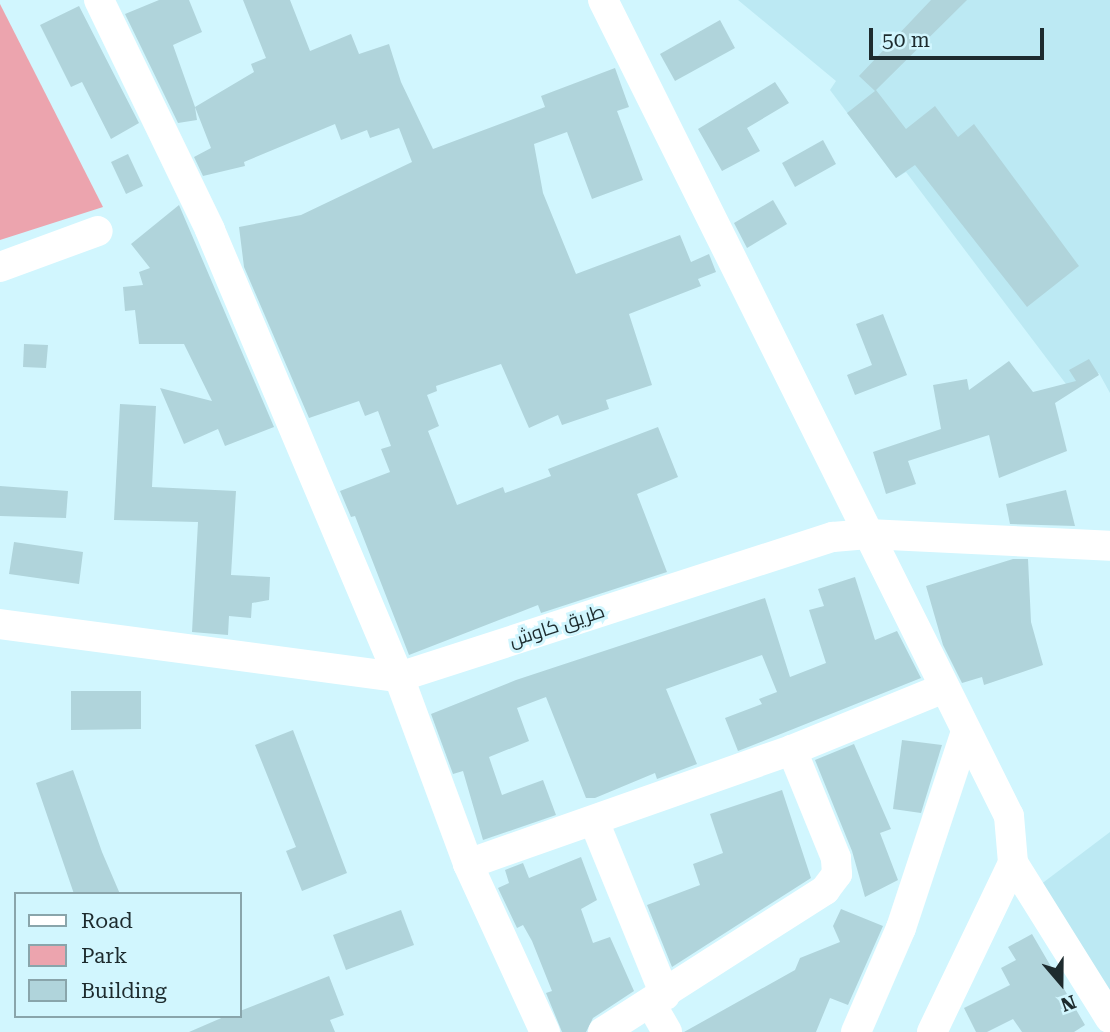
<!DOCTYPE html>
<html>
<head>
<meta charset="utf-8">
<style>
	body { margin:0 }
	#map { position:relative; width:1110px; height:1032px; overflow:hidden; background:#d1f6fe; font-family:"Roboto Serif",Cairo,serif }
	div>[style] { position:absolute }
	.built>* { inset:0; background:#bce9f3 }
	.green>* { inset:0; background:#eca4ae }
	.building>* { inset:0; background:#b0d4db }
	.minor>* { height:30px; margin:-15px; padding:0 15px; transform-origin:15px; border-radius:15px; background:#fff }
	span { translate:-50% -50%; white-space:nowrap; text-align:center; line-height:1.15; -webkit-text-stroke:6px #d1f6fe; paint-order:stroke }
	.street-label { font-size:19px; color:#1d2b2e }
	.legend { position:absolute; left:14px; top:892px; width:228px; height:126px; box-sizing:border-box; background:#d1f6fe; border:2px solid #89a5ab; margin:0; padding:9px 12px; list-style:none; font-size:21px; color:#1d2b2e }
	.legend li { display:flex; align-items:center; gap:14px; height:35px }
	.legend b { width:35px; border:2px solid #89a5ab }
	.north { position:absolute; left:1026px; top:948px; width:70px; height:70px; -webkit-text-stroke:5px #d1f6fe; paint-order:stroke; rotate:160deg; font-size:19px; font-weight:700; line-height:28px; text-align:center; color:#1d2b2e }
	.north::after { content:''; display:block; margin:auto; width:24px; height:32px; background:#1d2b2e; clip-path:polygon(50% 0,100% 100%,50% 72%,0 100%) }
	.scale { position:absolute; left:869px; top:28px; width:175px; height:32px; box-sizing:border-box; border:4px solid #1d2b2e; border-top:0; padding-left:9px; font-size:21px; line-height:24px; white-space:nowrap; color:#1d2b2e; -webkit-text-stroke:5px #d1f6fe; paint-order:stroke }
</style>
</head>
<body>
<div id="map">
	<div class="built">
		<div style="clip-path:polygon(738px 0,1110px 0,1110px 393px,1099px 373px,1069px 388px,906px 172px,896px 178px,830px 90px,836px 81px)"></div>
		<div style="clip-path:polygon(1110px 832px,1110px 999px,1036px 888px)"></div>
	</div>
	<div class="green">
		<div style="clip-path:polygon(0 4px,103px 207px,0 240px)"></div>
	</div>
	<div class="building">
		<div style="clip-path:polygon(159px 0,189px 0,202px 32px,173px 45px,195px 107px,254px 72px,251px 64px,266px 58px,243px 0,290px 0,310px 51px,351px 34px,359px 54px,389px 44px,401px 82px,433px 149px,545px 107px,541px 96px,615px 68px,629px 107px,617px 111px,643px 180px,592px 199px,567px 132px,534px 144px,543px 193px,576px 274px,680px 235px,691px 262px,709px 254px,716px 272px,698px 279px,701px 286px,629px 314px,652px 385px,606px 400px,609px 409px,562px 425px,558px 415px,529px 428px,501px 364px,436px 386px,437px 391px,427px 395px,439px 426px,428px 431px,457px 505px,503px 487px,505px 493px,551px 476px,548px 469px,658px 427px,678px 477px,637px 494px,667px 572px,541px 613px,538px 605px,409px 655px,355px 516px,351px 517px,340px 491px,390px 472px,381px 449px,391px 446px,378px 411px,365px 416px,359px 401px,309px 418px,244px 267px,239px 227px,301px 215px,412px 162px,399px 128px,370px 138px,367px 130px,341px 140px,335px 124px,244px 162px,245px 166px,203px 176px,194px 157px,211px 148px,195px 107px,197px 120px,178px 123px,125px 14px)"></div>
		<div style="clip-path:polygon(931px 0,967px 0,876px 90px,906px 129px,935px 106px,958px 137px,974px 124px,1079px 266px,1027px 307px,915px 165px,896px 178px,847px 113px,875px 91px,859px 76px)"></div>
		<div style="clip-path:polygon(79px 6px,139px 123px,111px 139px,82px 82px,71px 87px,40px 25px)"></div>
		<div style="clip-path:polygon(720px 20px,735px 48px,675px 81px,660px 54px)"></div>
		<div style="clip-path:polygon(775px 82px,789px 103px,747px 128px,760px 151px,722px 171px,698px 129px)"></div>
		<div style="clip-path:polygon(823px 140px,836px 164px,795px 187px,782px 163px)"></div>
		<div style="clip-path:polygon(128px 154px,143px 186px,126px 194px,111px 162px)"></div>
		<div style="clip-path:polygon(773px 200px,787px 224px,747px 248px,734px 223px)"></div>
		<div style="clip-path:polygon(179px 205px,274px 427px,225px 446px,218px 429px,184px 444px,160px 388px,212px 401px,184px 344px,139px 344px,135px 310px,125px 311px,123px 287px,143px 285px,139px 272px,150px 268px,131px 244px)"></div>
		<div style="clip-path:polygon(883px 314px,907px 375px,855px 395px,847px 375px,872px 365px,856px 324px)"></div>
		<div style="clip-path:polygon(24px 344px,48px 345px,46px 368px,23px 367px)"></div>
		<div style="clip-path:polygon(1089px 359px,1099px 375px,1055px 403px,1067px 451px,999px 478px,989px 435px,908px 461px,916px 484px,886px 494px,873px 452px,941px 429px,933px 385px,967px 379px,969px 390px,1009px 361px,1033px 392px,1076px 381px,1069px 370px)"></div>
		<div style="clip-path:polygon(120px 404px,156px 406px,152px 487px,236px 491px,231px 575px,270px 577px,269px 600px,252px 603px,251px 618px,229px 616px,228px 635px,192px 632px,198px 522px,114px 520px)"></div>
		<div style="clip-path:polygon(0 486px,68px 491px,66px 518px,0 516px)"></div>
		<div style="clip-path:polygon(1066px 490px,1075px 526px,1010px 524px,1006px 504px)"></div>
		<div style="clip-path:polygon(14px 542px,83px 552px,79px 584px,9px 574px)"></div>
		<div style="clip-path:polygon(1013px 559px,1028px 559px,1031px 622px,1043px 665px,984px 685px,982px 677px,962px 683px,943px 645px,926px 586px)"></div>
		<div style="clip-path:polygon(855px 577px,875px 640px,897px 631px,921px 678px,738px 751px,725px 718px,762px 704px,759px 699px,777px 692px,762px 655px,666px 689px,697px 764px,657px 779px,655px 773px,595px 798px,586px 798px,546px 697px,517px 708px,529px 741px,489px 757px,502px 795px,543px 780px,556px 815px,483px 840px,463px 771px,453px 774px,431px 714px,516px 680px,765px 598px,790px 677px,826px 663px,809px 610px,824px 606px,818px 589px)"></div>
		<div style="clip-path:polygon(71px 691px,141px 691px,141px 729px,71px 730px)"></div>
		<div style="clip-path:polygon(293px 730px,347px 873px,302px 891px,286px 851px,296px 847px,255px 745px)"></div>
		<div style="clip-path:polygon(902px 740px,942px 745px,921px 813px,893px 809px)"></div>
		<div style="clip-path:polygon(854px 744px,891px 829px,880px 833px,898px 880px,865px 897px,852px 851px,815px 760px)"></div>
		<div style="clip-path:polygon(73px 770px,102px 852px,120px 894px,74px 894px,36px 783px)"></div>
		<div style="clip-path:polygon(782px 790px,811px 878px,672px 967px,647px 905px,700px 885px,693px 864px,723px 853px,710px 814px)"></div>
		<div style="clip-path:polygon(581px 857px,597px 900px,581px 909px,593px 943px,610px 937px,634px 991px,593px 1018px,586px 1032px,562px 1032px,546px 993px,552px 991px,532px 941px,523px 925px,517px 928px,498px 888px,509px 883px,505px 870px,523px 863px,529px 878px)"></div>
		<div style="clip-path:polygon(841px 909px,883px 926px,848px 1005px,830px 998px,816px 1032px,684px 1032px,795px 970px,800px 958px,840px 942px,833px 926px)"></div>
		<div style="clip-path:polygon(401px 910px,414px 945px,346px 970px,333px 935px)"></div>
		<div style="clip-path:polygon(1032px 934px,1085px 1025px,1074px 1032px,1022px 1032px,1013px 1019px,987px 1032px,976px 1032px,964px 1008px,1010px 985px,1001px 968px,1016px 960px,1008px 947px)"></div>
		<div style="clip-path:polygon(329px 976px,344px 1015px,330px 1020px,335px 1032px,189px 1032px,226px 1016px,240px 1016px,240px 1011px)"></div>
	</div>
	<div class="minor">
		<div style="left:99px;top:0;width:255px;rotate:64.2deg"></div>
		<div style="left:210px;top:230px;width:485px;rotate:67.1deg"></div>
		<div style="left:399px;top:677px;width:199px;rotate:69.7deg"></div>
		<div style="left:468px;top:864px;width:185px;rotate:65.4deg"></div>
		<div style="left:603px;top:0;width:911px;rotate:63.55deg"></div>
		<div style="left:1009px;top:816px;width:47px;rotate:85.1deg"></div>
		<div style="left:1013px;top:863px;width:183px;rotate:58deg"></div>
		<div style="left:0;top:267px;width:104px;rotate:-20.2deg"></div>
		<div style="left:0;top:624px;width:403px;rotate:7.6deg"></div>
		<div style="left:399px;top:677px;width:456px;rotate:-17.9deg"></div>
		<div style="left:833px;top:537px;width:35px;rotate:-5deg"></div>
		<div style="left:868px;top:534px;width:242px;rotate:2.8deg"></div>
		<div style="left:594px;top:821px;width:188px;rotate:67.8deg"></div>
		<div style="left:468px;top:864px;width:343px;rotate:-19.4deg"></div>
		<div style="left:792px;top:750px;width:164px;rotate:-22.2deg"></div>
		<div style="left:651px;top:1004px;width:32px;rotate:60deg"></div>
		<div style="left:603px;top:1032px;width:264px;rotate:-32.6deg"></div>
		<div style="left:825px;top:890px;width:20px;rotate:-53deg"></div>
		<div style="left:837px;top:874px;width:16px;rotate:-94deg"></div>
		<div style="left:836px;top:858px;width:117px;rotate:-112.2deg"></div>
		<div style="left:856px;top:1032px;width:113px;rotate:-66.6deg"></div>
		<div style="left:901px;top:928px;width:207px;rotate:-71.7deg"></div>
		<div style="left:932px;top:1032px;width:187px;rotate:-64.4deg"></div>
	</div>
	<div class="street-label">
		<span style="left:557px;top:626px;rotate:-18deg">طريق كاوش</span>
	</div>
	<ul class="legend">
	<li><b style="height:9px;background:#fff"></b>Road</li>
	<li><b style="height:19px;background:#eca4ae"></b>Park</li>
	<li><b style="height:19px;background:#b0d4db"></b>Building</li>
	</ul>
	<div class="north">N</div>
	<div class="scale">50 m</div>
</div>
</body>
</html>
